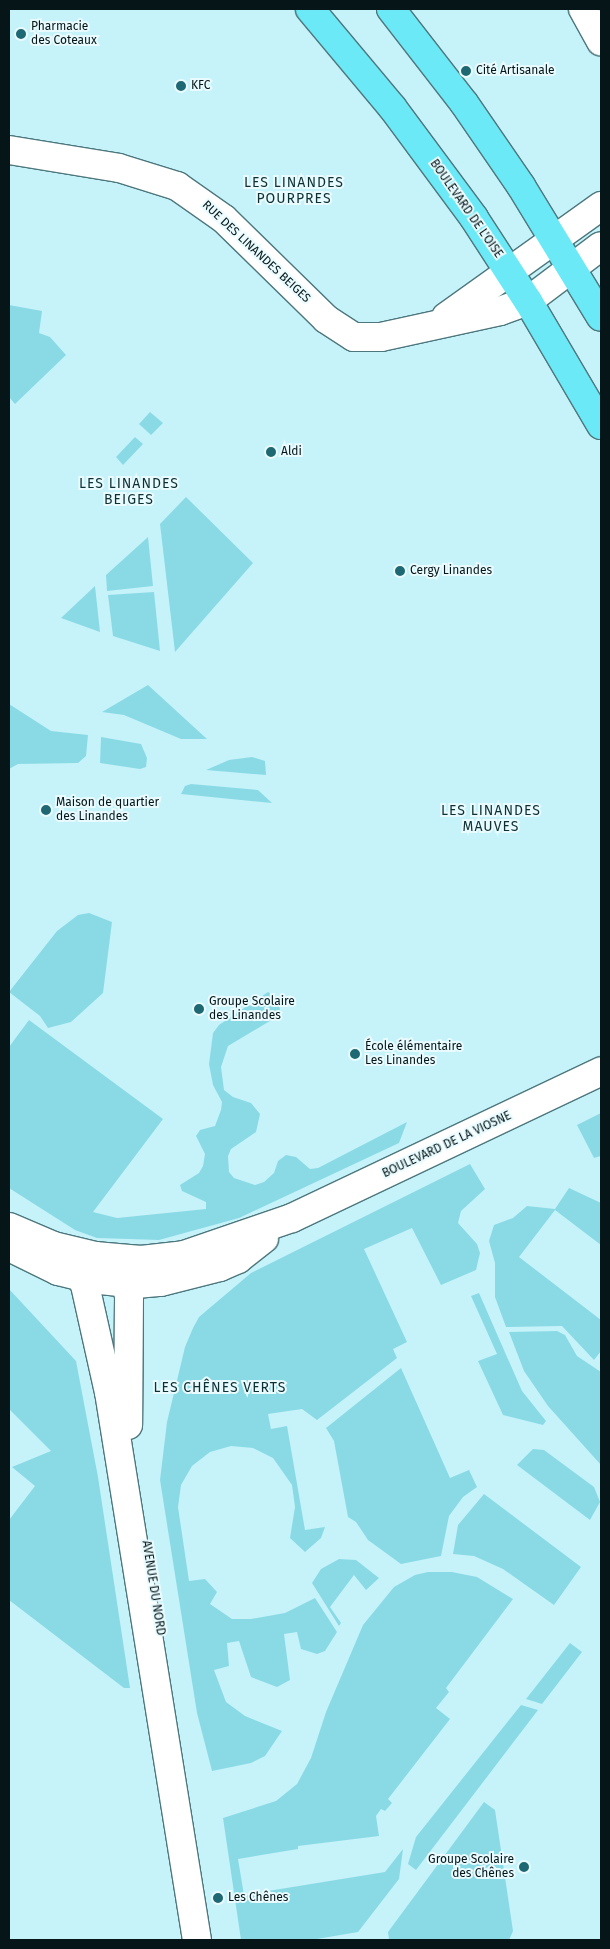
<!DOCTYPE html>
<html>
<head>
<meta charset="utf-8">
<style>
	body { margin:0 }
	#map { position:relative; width:610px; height:1949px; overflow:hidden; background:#c6f3fa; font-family:"Fira Sans",sans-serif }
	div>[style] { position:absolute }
	.green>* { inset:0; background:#8adae6 }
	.roads { filter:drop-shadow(1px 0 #4d777d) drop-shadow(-1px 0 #4d777d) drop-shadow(0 1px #4d777d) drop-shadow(0 -1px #4d777d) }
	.minor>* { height:28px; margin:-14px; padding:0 14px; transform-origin:14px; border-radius:14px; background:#fff }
	.major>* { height:28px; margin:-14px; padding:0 14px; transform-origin:14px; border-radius:14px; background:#6be9f6 }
	.dots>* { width:14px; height:14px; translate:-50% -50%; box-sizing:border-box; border:2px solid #e9fbfe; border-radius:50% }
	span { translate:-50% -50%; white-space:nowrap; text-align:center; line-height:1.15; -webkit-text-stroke:4px #e9fbfe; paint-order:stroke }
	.poi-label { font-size:12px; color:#051518 }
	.left { translate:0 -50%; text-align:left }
	.right { translate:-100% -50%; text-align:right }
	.street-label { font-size:12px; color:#051518 }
	.neighbourhood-label { font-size:14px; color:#0d3034; letter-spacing:1px }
	.frame { position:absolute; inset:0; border:10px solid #051518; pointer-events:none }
</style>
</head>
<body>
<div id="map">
	<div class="green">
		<div style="clip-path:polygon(9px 305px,42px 311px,39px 333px,50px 337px,66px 355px,15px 404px,9px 397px)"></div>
		<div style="clip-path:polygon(150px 412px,163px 423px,151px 435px,139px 424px)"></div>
		<div style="clip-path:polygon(135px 437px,143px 444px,123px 465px,116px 457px)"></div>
		<div style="clip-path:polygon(186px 497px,253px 563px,175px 652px,160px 524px)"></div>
		<div style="clip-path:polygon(148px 537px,153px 586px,107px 591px,106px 575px)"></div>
		<div style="clip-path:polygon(95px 586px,100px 632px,61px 618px)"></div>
		<div style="clip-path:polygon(154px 592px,160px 651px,113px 636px,108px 595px)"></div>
		<div style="clip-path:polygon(148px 685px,207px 739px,181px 739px,124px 715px,102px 712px)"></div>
		<div style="clip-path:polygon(9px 704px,51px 731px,88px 735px,86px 756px,78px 763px,18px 764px,9px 769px)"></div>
		<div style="clip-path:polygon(101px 737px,141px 744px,147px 758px,146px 767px,140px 769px,100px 763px)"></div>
		<div style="clip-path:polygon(252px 757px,265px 761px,266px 775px,206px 770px,229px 760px)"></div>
		<div style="clip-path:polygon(191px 784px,258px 790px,272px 803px,181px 794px,185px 786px)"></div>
		<div style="clip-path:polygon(89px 913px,112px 922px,103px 993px,71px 1022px,48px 1028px,40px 1016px,9px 992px,57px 931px,78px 915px)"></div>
		<div style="clip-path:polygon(268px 992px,278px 998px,280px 1010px,275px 1018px,228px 1046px,221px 1067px,224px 1090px,233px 1097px,251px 1103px,260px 1114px,256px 1132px,231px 1149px,228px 1156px,229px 1172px,234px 1178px,255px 1185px,264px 1182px,274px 1173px,278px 1161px,286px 1155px,296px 1157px,310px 1169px,318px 1168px,407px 1122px,399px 1143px,239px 1218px,159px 1240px,97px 1238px,75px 1230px,9px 1188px,9px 1047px,29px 1020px,163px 1119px,93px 1212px,117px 1218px,206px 1209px,206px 1202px,182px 1191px,180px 1185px,199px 1173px,203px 1166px,205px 1154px,196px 1136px,200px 1130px,215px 1126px,221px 1110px,222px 1102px,213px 1085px,209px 1064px,213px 1033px,219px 1025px)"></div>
		<div style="clip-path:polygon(601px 1113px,601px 1156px,594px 1158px,577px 1125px)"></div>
		<div style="clip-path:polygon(470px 1164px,485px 1189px,461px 1211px,458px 1223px,477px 1244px,480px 1253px,476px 1270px,441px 1285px,412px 1228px,364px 1249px,407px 1342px,393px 1349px,397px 1358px,317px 1420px,302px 1409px,268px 1414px,271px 1429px,287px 1426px,305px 1530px,325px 1527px,321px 1538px,305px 1552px,290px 1538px,295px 1507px,292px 1485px,273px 1458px,253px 1448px,231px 1446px,210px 1452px,192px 1466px,181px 1485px,178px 1507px,189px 1581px,205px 1579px,217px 1592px,210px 1604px,232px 1619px,251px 1619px,285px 1613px,315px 1598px,337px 1632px,325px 1651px,317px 1654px,301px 1649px,297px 1632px,284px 1634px,290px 1680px,277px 1687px,251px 1677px,239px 1641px,227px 1643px,229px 1666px,214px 1670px,226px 1702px,245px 1716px,282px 1731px,265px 1756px,251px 1763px,212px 1771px,197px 1713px,160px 1480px,167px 1422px,185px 1347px,193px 1328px,199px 1317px,251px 1273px)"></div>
		<div style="clip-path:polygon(569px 1188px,601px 1203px,601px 1245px,555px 1210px,519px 1257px,601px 1320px,601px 1351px,594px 1360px,562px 1326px,506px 1327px,495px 1297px,495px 1263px,489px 1241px,494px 1225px,513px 1218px,527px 1206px,555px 1209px)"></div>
		<div style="clip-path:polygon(9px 1289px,76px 1361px,98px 1477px,130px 1688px,124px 1688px,9px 1600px,9px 1520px,35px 1486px,12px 1467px,51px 1451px,9px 1409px)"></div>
		<div style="clip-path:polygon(479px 1293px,522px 1391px,546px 1421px,543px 1425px,503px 1415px,478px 1361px,497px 1354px,471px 1296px)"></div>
		<div style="clip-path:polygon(557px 1331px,565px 1335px,577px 1356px,601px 1372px,601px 1465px,548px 1406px,524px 1371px,509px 1332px)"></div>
		<div style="clip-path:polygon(401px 1368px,450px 1478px,469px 1470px,477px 1487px,463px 1497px,449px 1516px,441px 1556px,401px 1564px,368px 1540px,356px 1522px,348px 1517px,334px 1441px,326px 1428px)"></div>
		<div style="clip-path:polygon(533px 1449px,544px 1450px,594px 1487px,600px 1502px,590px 1520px,517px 1465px)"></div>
		<div style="clip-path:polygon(484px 1494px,581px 1567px,554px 1605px,503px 1569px,474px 1556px,453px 1554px,458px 1525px)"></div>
		<div style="clip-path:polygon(339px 1559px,356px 1560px,379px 1578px,366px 1590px,354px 1575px,330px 1607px,341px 1623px,339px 1626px,312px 1583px,321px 1569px)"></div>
		<div style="clip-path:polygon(428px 1572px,452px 1572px,477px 1577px,513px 1599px,446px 1688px,449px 1692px,436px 1708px,450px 1719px,388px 1799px,392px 1803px,385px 1811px,381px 1809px,376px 1816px,379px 1836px,298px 1846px,298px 1849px,238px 1859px,244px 1895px,385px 1872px,403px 1849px,399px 1879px,358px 1932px,311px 1940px,241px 1940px,223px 1818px,276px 1801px,297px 1784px,311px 1758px,326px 1712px,363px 1625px,394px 1587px,415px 1575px)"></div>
		<div style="clip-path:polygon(570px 1643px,582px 1652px,542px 1704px,526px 1699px)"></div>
		<div style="clip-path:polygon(521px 1705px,538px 1710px,416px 1870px,408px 1864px,416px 1837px)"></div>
		<div style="clip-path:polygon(484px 1802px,495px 1810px,513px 1931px,509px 1940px,389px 1940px,388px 1932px)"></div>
	</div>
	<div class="roads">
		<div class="minor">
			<div style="left:583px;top:9px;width:37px;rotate:61deg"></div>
			<div style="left:9px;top:150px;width:111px;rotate:9.3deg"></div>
			<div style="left:119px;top:168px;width:61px;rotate:17.2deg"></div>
			<div style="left:177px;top:186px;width:57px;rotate:35.1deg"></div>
			<div style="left:224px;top:219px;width:143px;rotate:44.4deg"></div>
			<div style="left:326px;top:319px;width:33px;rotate:33deg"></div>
			<div style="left:354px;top:337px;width:27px"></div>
			<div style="left:381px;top:337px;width:122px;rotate:-12.3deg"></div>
			<div style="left:500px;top:311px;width:30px;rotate:-20deg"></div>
			<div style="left:528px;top:301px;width:91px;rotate:-37deg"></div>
			<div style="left:446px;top:317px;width:191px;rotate:-35.6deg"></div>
			<div style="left:9px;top:1227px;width:49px;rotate:22.9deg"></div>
			<div style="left:54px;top:1246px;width:42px;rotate:13.7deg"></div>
			<div style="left:95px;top:1256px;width:46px;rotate:5deg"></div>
			<div style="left:141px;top:1260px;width:43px;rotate:-6.6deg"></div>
			<div style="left:184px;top:1255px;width:114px;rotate:-18.9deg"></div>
			<div style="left:292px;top:1218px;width:342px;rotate:-25.4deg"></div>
			<div style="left:9px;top:1247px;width:55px;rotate:26.1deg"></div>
			<div style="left:58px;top:1271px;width:34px;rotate:14deg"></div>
			<div style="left:91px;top:1279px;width:45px;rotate:6.3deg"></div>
			<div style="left:136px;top:1284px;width:25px;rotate:-5deg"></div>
			<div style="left:161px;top:1282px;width:61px;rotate:-14.3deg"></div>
			<div style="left:220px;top:1267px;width:20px;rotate:-24deg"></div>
			<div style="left:238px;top:1259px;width:33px;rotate:-38deg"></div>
			<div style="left:95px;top:1256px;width:31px;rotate:109deg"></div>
			<div style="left:85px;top:1285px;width:110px;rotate:77.4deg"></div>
			<div style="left:109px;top:1392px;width:555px;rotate:80.88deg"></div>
			<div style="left:120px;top:1260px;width:37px;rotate:76deg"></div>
			<div style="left:129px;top:1296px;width:129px;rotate:90.4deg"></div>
		</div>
		<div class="major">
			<div style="left:310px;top:9px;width:128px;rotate:50.1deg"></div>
			<div style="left:392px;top:107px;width:138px;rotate:53.5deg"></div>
			<div style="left:474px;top:218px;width:99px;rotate:57deg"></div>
			<div style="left:528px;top:301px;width:144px;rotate:59.5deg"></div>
			<div style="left:391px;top:9px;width:119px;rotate:52.2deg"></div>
			<div style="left:464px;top:103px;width:101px;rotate:55.5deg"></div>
			<div style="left:521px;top:186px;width:153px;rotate:58.6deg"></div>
		</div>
	</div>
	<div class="dots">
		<div style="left:21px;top:34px;background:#1d6872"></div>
		<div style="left:466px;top:71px;background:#1d6872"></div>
		<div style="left:181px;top:86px;background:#1d6872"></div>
		<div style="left:271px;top:452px;background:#1d6872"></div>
		<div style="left:400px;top:571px;background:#1d6872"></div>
		<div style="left:46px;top:810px;background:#1d6872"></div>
		<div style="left:199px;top:1009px;background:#1d6872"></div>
		<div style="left:355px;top:1054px;background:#1d6872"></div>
		<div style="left:524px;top:1867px;background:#1d6872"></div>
		<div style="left:218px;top:1898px;background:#1d6872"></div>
	</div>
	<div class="poi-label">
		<span class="left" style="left:31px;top:34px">Pharmacie<br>des Coteaux</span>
		<span class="left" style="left:476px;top:71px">Cité Artisanale</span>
		<span class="left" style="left:191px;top:86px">KFC</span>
		<span class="left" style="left:281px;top:452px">Aldi</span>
		<span class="left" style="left:410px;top:571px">Cergy Linandes</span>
		<span class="left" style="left:56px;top:810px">Maison de quartier<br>des Linandes</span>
		<span class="left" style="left:209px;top:1009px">Groupe Scolaire<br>des Linandes</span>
		<span class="left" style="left:365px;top:1054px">École élémentaire<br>Les Linandes</span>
		<span class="right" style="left:514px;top:1867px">Groupe Scolaire<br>des Chênes</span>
		<span class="left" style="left:228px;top:1898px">Les Chênes</span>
	</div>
	<div class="street-label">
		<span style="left:466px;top:209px;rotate:55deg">BOULEVARD DE L'OISE</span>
		<span style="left:256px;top:252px;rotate:43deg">RUE DES LINANDES BEIGES</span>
		<span style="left:447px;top:1145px;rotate:-25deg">BOULEVARD DE LA VIOSNE</span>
		<span style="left:153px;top:1588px;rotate:81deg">AVENUE DU NORD</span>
	</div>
	<div class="neighbourhood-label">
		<span style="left:294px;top:191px">LES LINANDES<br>POURPRES</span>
		<span style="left:129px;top:492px">LES LINANDES<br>BEIGES</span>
		<span style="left:491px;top:819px">LES LINANDES<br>MAUVES</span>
		<span style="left:220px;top:1388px">LES CHÊNES VERTS</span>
	</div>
	<div class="frame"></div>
</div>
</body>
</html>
